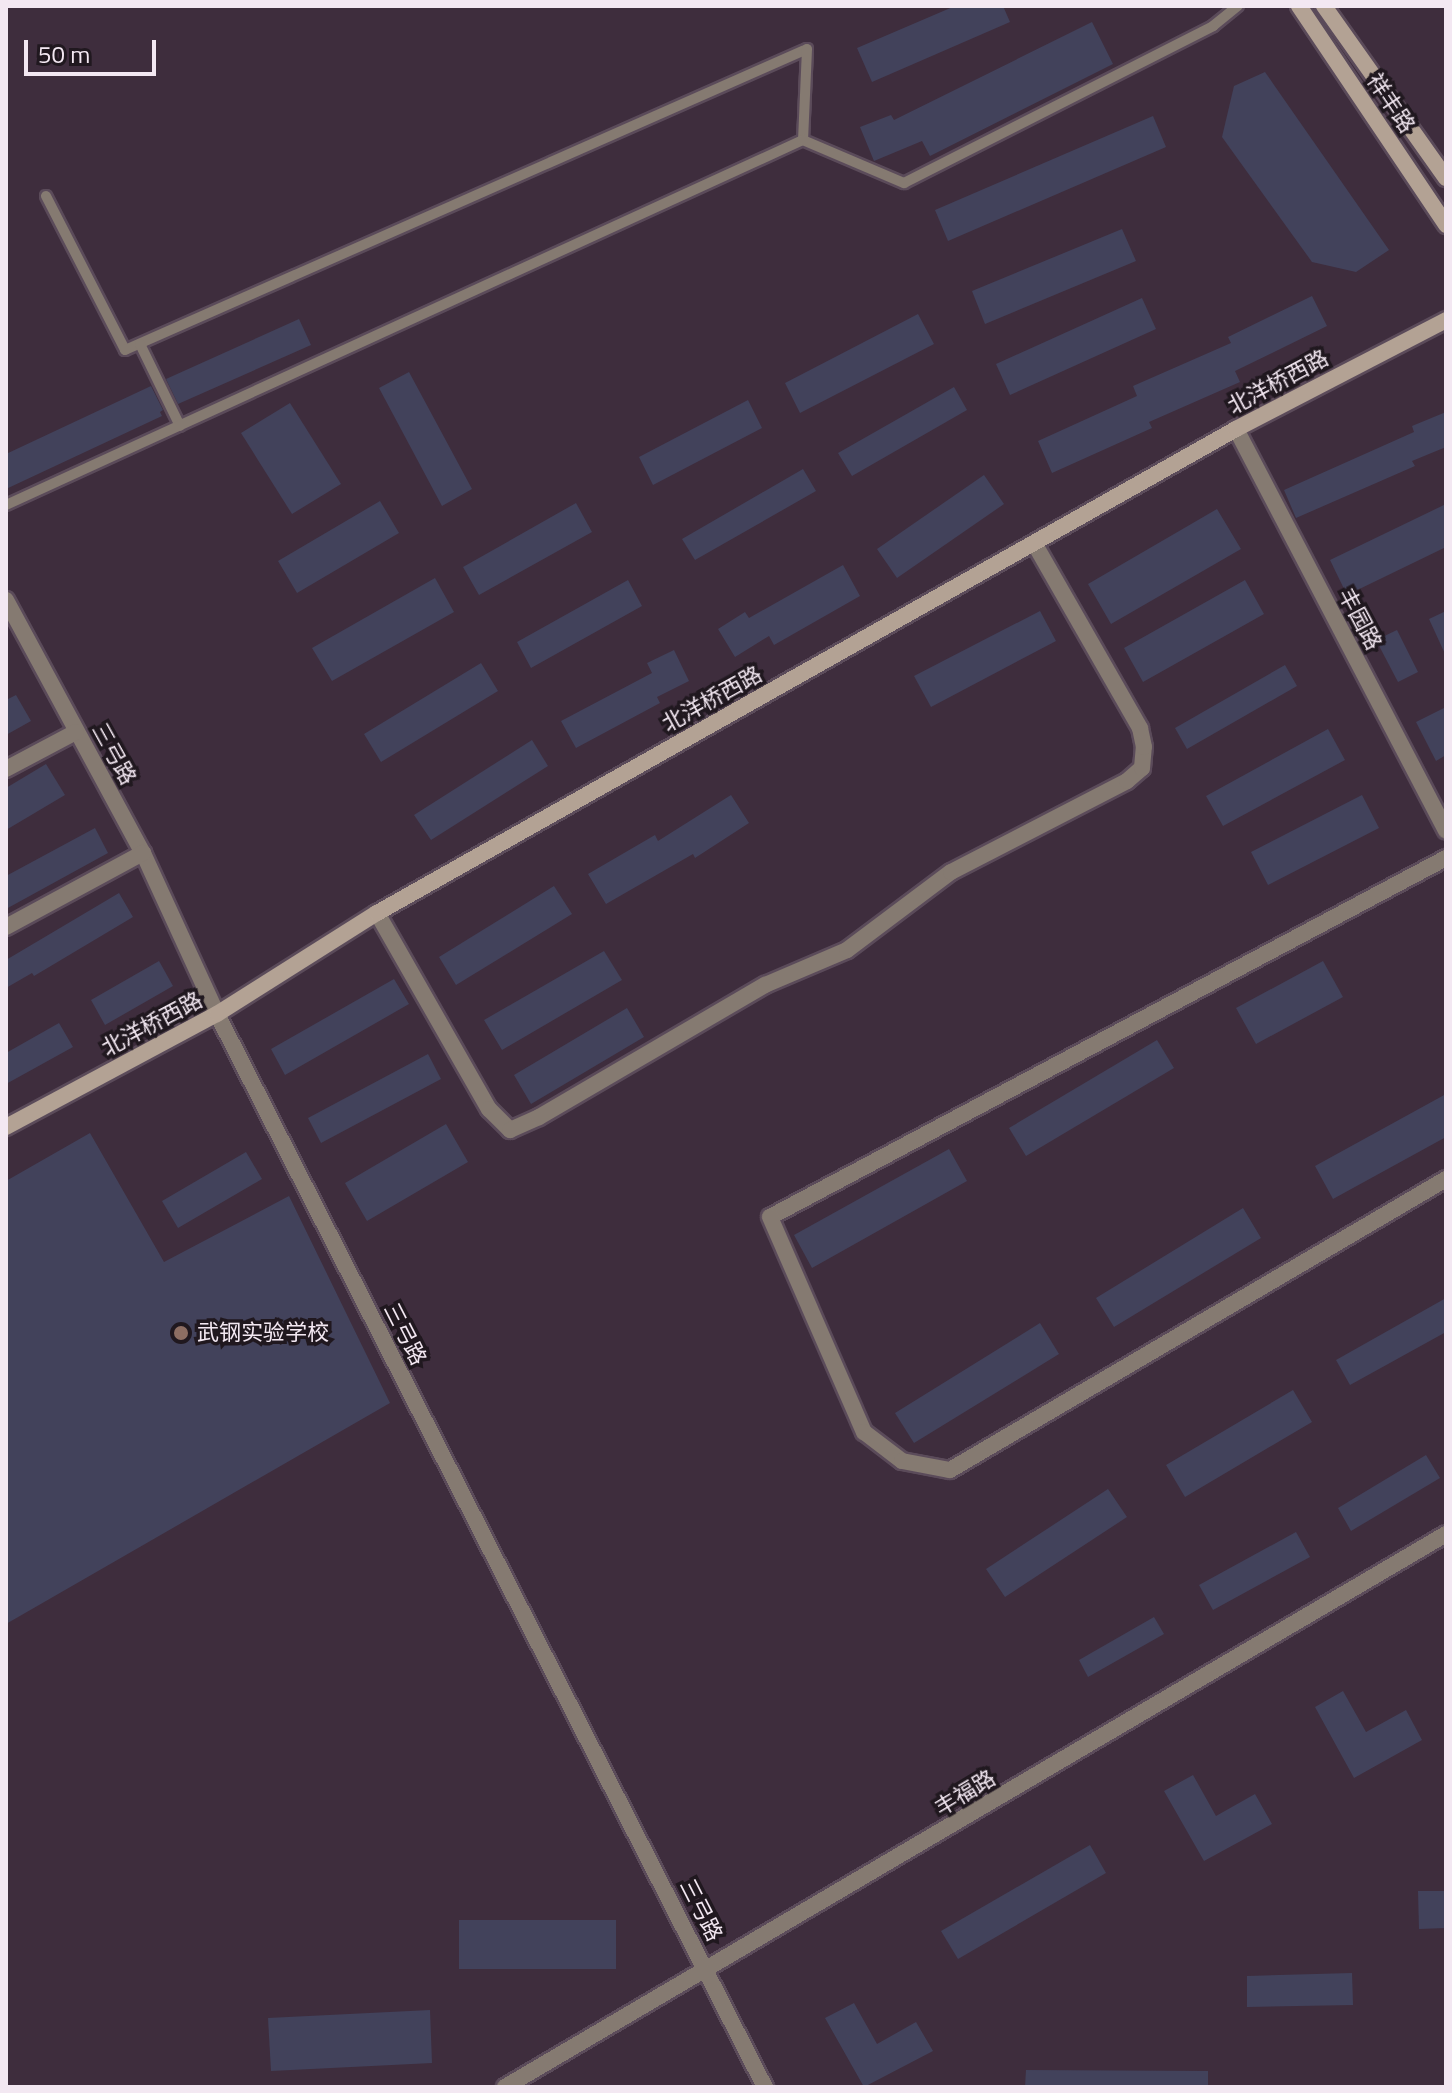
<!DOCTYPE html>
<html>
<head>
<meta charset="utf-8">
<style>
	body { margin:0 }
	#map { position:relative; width:1452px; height:2093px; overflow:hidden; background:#3e2d3d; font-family:"Titillium Web","Noto Sans SC",sans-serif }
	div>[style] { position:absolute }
	.building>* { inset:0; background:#42425b }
	.roads { filter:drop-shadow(2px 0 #5b4b5a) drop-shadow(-2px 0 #5b4b5a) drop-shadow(0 2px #5b4b5a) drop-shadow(0 -2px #5b4b5a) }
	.service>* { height:10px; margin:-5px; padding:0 5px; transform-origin:5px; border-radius:5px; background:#857a71 }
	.minor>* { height:16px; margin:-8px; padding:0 8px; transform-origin:8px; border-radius:8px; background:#857a71 }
	.secondary>* { height:16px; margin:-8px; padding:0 8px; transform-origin:8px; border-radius:8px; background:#b3a294 }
	.dots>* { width:22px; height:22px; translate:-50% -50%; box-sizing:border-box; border:4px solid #20181f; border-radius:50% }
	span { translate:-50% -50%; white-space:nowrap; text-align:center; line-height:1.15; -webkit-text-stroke:7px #20181f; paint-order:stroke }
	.street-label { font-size:22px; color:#f3e8f2 }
	.poi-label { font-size:22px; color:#f3e8f2 }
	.left { translate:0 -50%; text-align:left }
	.frame { position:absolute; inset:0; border:8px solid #f3e8f2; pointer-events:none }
	.scale { position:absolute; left:24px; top:40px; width:132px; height:36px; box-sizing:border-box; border:4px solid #f3e8f2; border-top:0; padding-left:10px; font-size:24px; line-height:28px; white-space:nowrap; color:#f3e8f2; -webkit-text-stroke:6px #20181f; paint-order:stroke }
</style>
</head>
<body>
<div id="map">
	<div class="building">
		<div style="clip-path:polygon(955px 6px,1003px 6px,1010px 22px,872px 82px,857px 48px)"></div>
		<div style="clip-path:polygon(1092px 22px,1113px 64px,930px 156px,922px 141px,874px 161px,860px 127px,891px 115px,894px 120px)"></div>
		<div style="clip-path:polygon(1265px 72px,1389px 250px,1356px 272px,1312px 262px,1222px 137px,1234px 86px)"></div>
		<div style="clip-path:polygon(1153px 116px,1166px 147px,948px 241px,935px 210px)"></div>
		<div style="clip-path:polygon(1122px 229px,1136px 261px,985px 324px,972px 291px)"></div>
		<div style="clip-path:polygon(1312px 296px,1327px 326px,1235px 371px,1240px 382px,1149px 422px,1152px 428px,1052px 473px,1038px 441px,1137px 396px,1133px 386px,1231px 343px,1228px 337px)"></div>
		<div style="clip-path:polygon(1142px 298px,1156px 329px,1010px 395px,996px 364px)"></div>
		<div style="clip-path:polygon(918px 314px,934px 344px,800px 413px,785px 383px)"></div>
		<div style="clip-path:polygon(299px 319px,311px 345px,178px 404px,166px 379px)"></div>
		<div style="clip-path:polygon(409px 372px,472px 489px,442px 506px,379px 388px)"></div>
		<div style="clip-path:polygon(151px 386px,163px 410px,160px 412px,162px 416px,6px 489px,6px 454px)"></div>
		<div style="clip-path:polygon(954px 387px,967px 410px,852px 476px,838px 453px)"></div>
		<div style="clip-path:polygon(748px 400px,762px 428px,653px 485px,639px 457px)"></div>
		<div style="clip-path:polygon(290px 403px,341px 484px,292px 514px,241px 433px)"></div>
		<div style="clip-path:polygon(1446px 412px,1446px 447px,1412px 461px,1415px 466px,1296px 518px,1284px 490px,1414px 432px,1412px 426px)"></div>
		<div style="clip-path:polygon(803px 469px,816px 491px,695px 560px,682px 539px)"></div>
		<div style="clip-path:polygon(984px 475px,1004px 504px,897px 578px,877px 549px)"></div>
		<div style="clip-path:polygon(380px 501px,399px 533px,297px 593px,278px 561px)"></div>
		<div style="clip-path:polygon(576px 503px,592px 532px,479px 595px,463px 567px)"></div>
		<div style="clip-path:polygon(1446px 504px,1446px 547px,1347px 595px,1330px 560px)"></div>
		<div style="clip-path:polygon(1217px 509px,1241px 549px,1111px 624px,1088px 584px)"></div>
		<div style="clip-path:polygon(843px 565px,860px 596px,774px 645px,769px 636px,735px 657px,718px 629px,745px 612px,749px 618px)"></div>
		<div style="clip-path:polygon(435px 578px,454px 612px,332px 681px,312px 648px)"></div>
		<div style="clip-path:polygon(628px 580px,642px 606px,531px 668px,517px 642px)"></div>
		<div style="clip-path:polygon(1245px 580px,1264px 614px,1143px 682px,1124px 648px)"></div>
		<div style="clip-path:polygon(1040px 611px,1056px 641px,931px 707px,914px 676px)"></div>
		<div style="clip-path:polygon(1446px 611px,1446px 656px,1429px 619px)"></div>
		<div style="clip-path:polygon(1397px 630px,1418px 672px,1398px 682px,1376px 640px)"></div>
		<div style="clip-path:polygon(674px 650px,689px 681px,657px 697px,660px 703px,576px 748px,561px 721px,652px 673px,647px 663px)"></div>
		<div style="clip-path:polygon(481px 663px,498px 691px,381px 762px,364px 734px)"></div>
		<div style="clip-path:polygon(1285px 665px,1297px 686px,1187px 749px,1175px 728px)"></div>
		<div style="clip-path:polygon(16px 695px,31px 721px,6px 735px,6px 700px)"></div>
		<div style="clip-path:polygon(1446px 707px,1446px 755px,1436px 761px,1416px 722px)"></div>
		<div style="clip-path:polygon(1328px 729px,1345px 760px,1223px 826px,1206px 796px)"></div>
		<div style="clip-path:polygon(532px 740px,548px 766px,431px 840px,414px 815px)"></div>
		<div style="clip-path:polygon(46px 764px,65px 795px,6px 830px,6px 788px)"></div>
		<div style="clip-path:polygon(731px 795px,749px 823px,695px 858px,693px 854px,606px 904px,588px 874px,655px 835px,658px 841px)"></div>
		<div style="clip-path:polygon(1362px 795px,1379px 828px,1268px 885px,1251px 852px)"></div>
		<div style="clip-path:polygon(95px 828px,108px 853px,6px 909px,6px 876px)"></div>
		<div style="clip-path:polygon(554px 886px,572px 914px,456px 985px,439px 957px)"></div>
		<div style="clip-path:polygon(119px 893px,133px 917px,34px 976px,32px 973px,6px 988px,6px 960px)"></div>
		<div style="clip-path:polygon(604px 951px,622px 980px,502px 1050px,484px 1020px)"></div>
		<div style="clip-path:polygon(159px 961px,173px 986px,105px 1025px,91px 1000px)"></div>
		<div style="clip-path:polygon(1323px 961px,1343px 997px,1256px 1044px,1236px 1008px)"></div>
		<div style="clip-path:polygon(394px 979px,409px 1004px,285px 1075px,271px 1049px)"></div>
		<div style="clip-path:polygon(627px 1008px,644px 1037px,531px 1104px,514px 1075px)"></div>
		<div style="clip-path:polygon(59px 1023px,73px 1047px,6px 1084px,6px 1053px)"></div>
		<div style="clip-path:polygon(1157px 1040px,1174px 1068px,1026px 1156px,1009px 1128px)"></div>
		<div style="clip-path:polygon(428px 1054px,441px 1079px,321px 1143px,308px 1118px)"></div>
		<div style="clip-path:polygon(1446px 1094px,1446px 1137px,1333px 1199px,1315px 1166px)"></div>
		<div style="clip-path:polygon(446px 1124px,468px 1162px,367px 1221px,345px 1183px)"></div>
		<div style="clip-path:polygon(90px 1133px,164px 1262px,289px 1196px,390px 1403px,6px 1624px,6px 1181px)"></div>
		<div style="clip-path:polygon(949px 1149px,967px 1181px,812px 1268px,794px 1235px)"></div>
		<div style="clip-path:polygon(246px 1152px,262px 1179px,178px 1228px,162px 1201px)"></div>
		<div style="clip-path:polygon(1243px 1208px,1261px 1238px,1114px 1327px,1096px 1298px)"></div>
		<div style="clip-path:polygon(1446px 1298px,1446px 1332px,1350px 1385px,1336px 1360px)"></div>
		<div style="clip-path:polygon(1040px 1323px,1059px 1354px,914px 1443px,895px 1413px)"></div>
		<div style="clip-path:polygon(1293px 1390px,1312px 1422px,1185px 1497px,1166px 1465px)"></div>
		<div style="clip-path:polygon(1426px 1455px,1440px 1478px,1351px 1531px,1338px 1508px)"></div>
		<div style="clip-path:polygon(1108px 1489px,1127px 1517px,1005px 1597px,986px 1569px)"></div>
		<div style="clip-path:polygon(1296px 1532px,1310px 1557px,1213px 1610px,1199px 1585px)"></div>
		<div style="clip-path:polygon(1154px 1617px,1164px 1634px,1088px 1677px,1079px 1660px)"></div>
		<div style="clip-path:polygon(1343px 1691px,1366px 1732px,1406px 1710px,1422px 1740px,1354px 1778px,1315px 1707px)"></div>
		<div style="clip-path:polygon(1193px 1775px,1216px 1816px,1255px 1794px,1272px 1824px,1204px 1861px,1164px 1791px)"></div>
		<div style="clip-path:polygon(1090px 1845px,1106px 1873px,958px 1959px,941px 1931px)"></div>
		<div style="clip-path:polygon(1418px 1891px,1446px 1891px,1446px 1928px,1419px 1929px)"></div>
		<div style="clip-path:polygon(459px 1920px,616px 1920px,616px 1969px,459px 1969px)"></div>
		<div style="clip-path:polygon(1352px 1973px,1353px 2005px,1247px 2007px,1247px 1976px)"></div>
		<div style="clip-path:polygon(854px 2003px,877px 2044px,916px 2022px,933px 2051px,864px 2087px,825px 2018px)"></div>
		<div style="clip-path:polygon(430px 2010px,432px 2063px,271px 2071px,268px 2018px)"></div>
		<div style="clip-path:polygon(1026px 2070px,1208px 2071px,1208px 2087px,1025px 2087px)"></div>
	</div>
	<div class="roads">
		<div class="service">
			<div style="left:46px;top:196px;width:173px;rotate:62.8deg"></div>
			<div style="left:125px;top:350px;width:745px;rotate:-23.81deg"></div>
			<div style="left:807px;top:49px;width:91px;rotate:92.5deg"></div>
			<div style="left:140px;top:344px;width:91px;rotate:64deg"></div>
			<div style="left:6px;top:505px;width:877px;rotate:-24.61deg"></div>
			<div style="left:803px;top:140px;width:110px;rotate:23.1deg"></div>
			<div style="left:904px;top:183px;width:347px;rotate:-26.9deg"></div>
			<div style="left:1213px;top:26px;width:32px;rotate:-39deg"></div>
		</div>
		<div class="minor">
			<div style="left:1236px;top:429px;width:453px;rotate:62.4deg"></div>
			<div style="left:6px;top:600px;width:288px;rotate:61.6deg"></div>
			<div style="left:143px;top:853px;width:177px;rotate:65.3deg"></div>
			<div style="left:217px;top:1014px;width:1205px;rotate:62.95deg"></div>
			<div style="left:6px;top:769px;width:79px;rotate:-27.9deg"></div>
			<div style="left:1446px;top:858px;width:765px;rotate:152.03deg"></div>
			<div style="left:770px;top:1217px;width:235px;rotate:66.4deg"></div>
			<div style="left:864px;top:1432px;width:48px;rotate:37.3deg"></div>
			<div style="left:902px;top:1461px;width:49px;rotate:10.6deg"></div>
			<div style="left:950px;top:1470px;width:575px;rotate:-30.4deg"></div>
			<div style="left:377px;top:913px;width:226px;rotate:60.3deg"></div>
			<div style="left:489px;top:1109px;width:30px;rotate:45deg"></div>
			<div style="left:510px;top:1130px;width:32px;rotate:-24deg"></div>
			<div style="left:539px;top:1117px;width:262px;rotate:-30.3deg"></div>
			<div style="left:765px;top:985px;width:89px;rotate:-23.1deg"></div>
			<div style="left:847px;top:950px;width:130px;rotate:-36.9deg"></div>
			<div style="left:951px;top:872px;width:198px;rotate:-27.3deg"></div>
			<div style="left:1127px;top:781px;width:20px;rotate:-41deg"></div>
			<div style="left:1142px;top:768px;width:21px;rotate:-85deg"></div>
			<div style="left:1144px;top:747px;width:19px;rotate:-102deg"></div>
			<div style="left:1140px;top:728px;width:213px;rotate:-119.8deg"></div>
			<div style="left:6px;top:927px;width:156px;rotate:-28.4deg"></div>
			<div style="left:505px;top:2087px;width:1091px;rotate:-30.44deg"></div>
		</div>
		<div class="secondary">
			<div style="left:1299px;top:6px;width:264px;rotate:56.1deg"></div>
			<div style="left:1324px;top:6px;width:211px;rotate:54.7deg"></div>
			<div style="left:6px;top:1127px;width:239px;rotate:-28.2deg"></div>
			<div style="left:217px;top:1014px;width:189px;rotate:-32.3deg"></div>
			<div style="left:377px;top:913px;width:986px;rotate:-29.4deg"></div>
			<div style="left:1236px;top:429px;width:237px;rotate:-27.4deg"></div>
		</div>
	</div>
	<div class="dots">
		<div style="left:181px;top:1333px;background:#8d6e63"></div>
	</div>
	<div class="street-label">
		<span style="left:1391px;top:103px;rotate:56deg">祥丰路</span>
		<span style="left:1278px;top:382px;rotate:-28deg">北洋桥西路</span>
		<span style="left:1360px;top:619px;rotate:62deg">丰园路</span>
		<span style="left:712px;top:699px;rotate:-29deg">北洋桥西路</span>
		<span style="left:114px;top:754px;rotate:61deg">三弓路</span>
		<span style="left:152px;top:1024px;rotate:-28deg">北洋桥西路</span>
		<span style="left:405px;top:1334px;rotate:63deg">三弓路</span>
		<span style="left:965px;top:1793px;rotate:-31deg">丰福路</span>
		<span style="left:701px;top:1910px;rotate:63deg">三弓路</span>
	</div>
	<div class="poi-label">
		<span class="left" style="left:197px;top:1333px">武钢实验学校</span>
	</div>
	<div class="frame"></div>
	<div class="scale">50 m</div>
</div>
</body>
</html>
